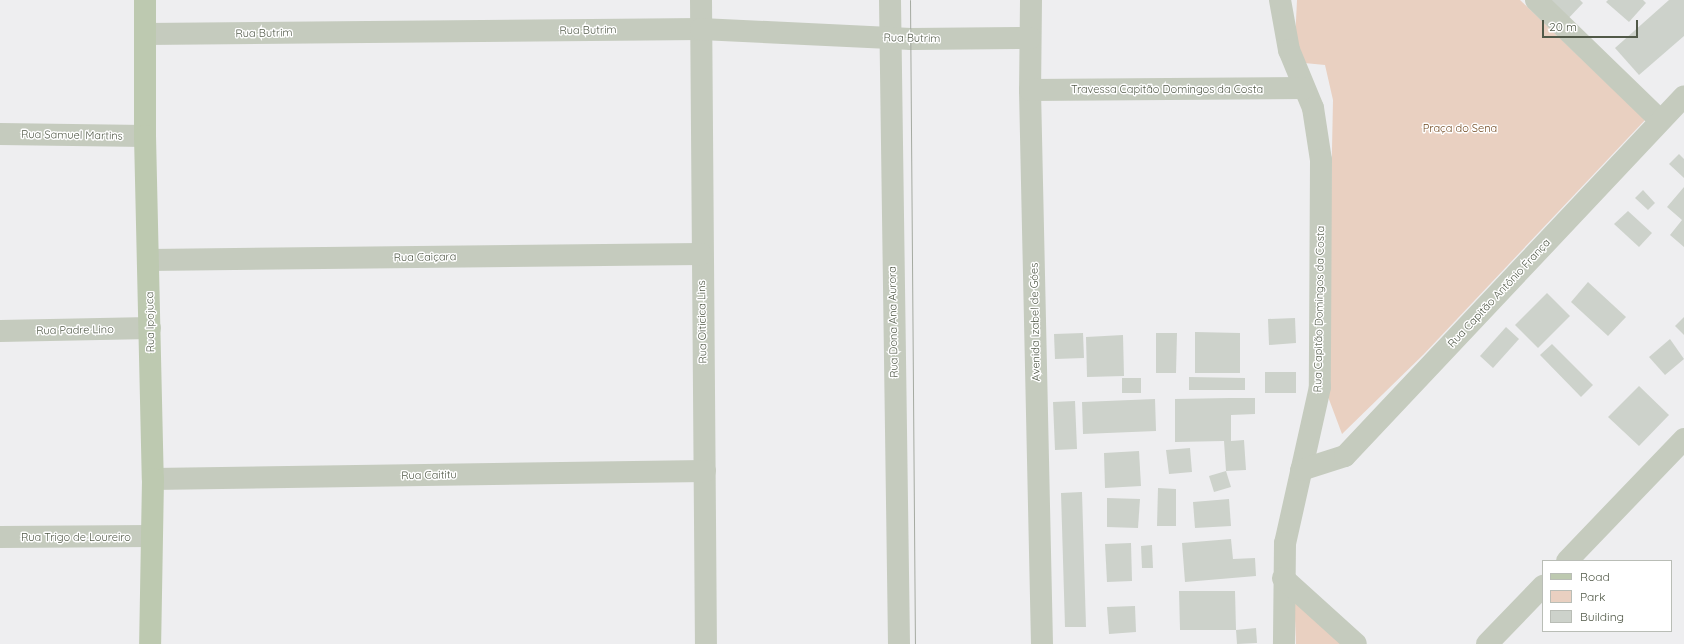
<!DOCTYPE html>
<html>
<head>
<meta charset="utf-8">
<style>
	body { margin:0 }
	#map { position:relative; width:1684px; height:644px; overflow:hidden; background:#eeeef0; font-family:Quicksand,sans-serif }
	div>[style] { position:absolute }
	.green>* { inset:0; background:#e9d0c1 }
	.building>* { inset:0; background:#cdd2cb }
	.minor>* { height:22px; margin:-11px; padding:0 11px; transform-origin:11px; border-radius:11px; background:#c5cbbe }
	.major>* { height:22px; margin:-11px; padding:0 11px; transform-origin:11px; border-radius:11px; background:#bdc9b0 }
	.tram>* { height:1px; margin:-0.5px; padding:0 0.5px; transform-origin:0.5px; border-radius:0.5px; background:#a5aaa1 }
	span { translate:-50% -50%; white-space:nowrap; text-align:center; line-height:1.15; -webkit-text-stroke:3px #fff; paint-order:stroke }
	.street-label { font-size:11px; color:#515948 }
	.park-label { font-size:11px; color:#714921 }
	.legend { position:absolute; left:1542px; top:560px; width:130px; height:72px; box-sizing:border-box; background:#fff; border:1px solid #b9bdb6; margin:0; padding:5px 7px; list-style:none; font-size:12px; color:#515948 }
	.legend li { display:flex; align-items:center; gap:8px; height:20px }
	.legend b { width:20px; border:1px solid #b9bdb6 }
	.scale { position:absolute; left:1542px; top:20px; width:96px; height:18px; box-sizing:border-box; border:2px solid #515948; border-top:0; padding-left:5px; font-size:12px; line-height:14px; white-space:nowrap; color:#515948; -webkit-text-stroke:3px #fff; paint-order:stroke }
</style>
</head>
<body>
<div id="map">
	<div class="green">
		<div style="clip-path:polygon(1297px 0,1520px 0,1645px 120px,1424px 354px,1342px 434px,1327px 394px,1333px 100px,1325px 65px,1294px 62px)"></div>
		<div style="clip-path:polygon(1294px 594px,1350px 644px,1296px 644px)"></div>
	</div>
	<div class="building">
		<div style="clip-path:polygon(1539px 0,1580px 0,1583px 3px,1564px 23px)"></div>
		<div style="clip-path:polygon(1608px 0,1643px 0,1646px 3px,1629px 22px,1606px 2px)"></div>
		<div style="clip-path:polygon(1669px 0,1684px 0,1684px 36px,1639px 75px,1615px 48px)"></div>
		<div style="clip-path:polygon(1679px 154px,1684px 159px,1684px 178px,1669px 164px)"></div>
		<div style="clip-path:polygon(1684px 187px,1684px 247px,1670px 235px,1682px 220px,1667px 207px)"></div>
		<div style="clip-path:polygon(1643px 190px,1655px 203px,1648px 210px,1635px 198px)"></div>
		<div style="clip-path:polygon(1628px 211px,1652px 233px,1639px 247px,1614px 224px)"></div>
		<div style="clip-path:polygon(1588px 282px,1626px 317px,1608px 336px,1571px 302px)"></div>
		<div style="clip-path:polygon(1547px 293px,1570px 316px,1538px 348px,1515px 325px)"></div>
		<div style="clip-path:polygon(1684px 317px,1684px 335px,1675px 326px)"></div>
		<div style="clip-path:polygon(1295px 318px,1296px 343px,1269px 345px,1268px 319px)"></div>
		<div style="clip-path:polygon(1506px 327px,1519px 339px,1493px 368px,1480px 356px)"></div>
		<div style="clip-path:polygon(1195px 332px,1240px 333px,1240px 373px,1195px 373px)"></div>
		<div style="clip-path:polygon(1083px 333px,1084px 358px,1055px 359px,1054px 334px)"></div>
		<div style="clip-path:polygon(1156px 333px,1177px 333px,1176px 373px,1156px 373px)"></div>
		<div style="clip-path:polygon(1123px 335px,1124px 376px,1087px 377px,1086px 337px)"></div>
		<div style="clip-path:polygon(1670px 339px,1684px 359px,1665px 375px,1649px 357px)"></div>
		<div style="clip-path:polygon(1552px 344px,1593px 385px,1581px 397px,1540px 355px)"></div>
		<div style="clip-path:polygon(1265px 372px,1296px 372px,1296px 393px,1265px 393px)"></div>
		<div style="clip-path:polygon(1189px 377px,1245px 378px,1245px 390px,1189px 390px)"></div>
		<div style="clip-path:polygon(1122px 378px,1141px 378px,1141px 393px,1122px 393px)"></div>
		<div style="clip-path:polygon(1639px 386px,1669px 415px,1639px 446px,1608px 417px)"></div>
		<div style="clip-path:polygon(1230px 398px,1255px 398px,1255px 414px,1231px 415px,1231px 441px,1244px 440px,1246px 470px,1226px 471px,1224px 441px,1175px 442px,1175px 399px)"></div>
		<div style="clip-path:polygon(1155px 399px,1156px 431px,1083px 434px,1082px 402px)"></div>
		<div style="clip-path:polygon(1075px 401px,1077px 449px,1055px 450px,1053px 402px)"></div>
		<div style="clip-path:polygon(1190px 448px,1192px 472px,1169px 474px,1166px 450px)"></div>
		<div style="clip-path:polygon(1139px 451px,1141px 486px,1105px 488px,1104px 453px)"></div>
		<div style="clip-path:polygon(1226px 471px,1231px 487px,1214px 492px,1209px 476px)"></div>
		<div style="clip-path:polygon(1158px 488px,1176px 489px,1176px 526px,1157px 526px)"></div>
		<div style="clip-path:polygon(1082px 492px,1086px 627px,1065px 627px,1061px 493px)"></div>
		<div style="clip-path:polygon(1107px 498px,1140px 499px,1138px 528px,1107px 527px)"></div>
		<div style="clip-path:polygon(1229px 499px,1231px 526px,1195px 528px,1193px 502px)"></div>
		<div style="clip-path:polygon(1231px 539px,1233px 559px,1255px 558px,1256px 576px,1185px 582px,1182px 543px)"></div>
		<div style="clip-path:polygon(1131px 543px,1132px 581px,1107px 582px,1105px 544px)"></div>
		<div style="clip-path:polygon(1152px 545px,1153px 568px,1142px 568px,1141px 546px)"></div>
		<div style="clip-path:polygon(1179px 591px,1235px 591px,1236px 630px,1180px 630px)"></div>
		<div style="clip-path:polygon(1135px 606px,1136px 632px,1109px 634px,1107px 607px)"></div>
		<div style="clip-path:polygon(1256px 628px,1257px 643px,1237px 644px,1236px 630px)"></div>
	</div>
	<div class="minor">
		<div style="left:701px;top:0;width:644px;rotate:89.56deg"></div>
		<div style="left:890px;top:0;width:644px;rotate:89.2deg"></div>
		<div style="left:1031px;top:0;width:90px;rotate:90.6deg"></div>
		<div style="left:1030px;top:90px;width:554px;rotate:88.76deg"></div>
		<div style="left:1280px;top:0;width:51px;rotate:79.8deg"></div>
		<div style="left:1289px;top:50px;width:63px;rotate:67.5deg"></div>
		<div style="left:1313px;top:108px;width:53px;rotate:81.3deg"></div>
		<div style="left:1321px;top:160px;width:227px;rotate:90.3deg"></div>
		<div style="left:1320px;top:387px;width:160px;rotate:102.6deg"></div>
		<div style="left:1285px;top:543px;width:101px;rotate:90.6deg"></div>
		<div style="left:1536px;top:0;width:173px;rotate:44.1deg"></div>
		<div style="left:145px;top:34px;width:556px;rotate:-0.52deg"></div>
		<div style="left:701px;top:29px;width:210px;rotate:2.7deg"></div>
		<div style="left:911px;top:39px;width:119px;rotate:-0.5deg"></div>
		<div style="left:1030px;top:90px;width:274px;rotate:-0.4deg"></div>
		<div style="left:0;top:134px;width:145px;rotate:0.8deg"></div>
		<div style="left:149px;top:260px;width:552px;rotate:-0.62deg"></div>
		<div style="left:0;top:331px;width:150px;rotate:-1.1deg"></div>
		<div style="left:1301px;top:470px;width:46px;rotate:-17.7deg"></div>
		<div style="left:1345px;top:456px;width:494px;rotate:-46.7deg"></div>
		<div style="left:153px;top:479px;width:552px;rotate:-0.83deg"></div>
		<div style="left:0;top:537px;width:151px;rotate:-0.4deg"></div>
		<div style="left:1567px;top:561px;width:169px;rotate:-46.2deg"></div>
		<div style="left:1283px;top:578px;width:98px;rotate:42.1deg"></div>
		<div style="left:1487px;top:644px;width:81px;rotate:-46deg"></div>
	</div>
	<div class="major">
		<div style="left:145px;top:0;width:136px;rotate:90deg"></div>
		<div style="left:145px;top:136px;width:343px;rotate:88.7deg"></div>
		<div style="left:153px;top:479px;width:165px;rotate:91deg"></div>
	</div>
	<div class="tram">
		<div style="left:910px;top:0;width:644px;rotate:89.56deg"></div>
	</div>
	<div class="street-label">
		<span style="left:588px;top:30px;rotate:-1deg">Rua Butrim</span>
		<span style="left:264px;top:33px;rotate:-1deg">Rua Butrim</span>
		<span style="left:912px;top:38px;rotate:1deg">Rua Butrim</span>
		<span style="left:1167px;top:89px">Travessa Capitão Domingos da Costa</span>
		<span style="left:72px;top:135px;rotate:1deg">Rua Samuel Martins</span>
		<span style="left:425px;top:257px;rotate:-1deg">Rua Caiçara</span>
		<span style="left:1499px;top:293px;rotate:-47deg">Rua Capitão Antônio França</span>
		<span style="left:1319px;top:309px;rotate:-89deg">Rua Capitão Domingos da Costa</span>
		<span style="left:150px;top:322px;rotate:-91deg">Rua Ipojuca</span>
		<span style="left:702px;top:322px;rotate:-91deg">Rua Oiticica Lins</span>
		<span style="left:893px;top:322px;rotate:-91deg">Rua Dona Ana Aurora</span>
		<span style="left:1035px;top:322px;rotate:-91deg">Avenida Izabel de Góes</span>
		<span style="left:75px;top:330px;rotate:-1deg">Rua Padre Lino</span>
		<span style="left:429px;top:475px;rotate:-1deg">Rua Caititu</span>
		<span style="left:76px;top:537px">Rua Trigo de Loureiro</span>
	</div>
	<div class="park-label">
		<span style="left:1460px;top:128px">Praça do Sena</span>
	</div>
	<ul class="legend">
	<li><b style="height:5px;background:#bdc9b0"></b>Road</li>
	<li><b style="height:11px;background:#e9d0c1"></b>Park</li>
	<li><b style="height:11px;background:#cdd2cb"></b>Building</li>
	</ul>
	<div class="scale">20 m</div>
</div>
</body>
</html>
